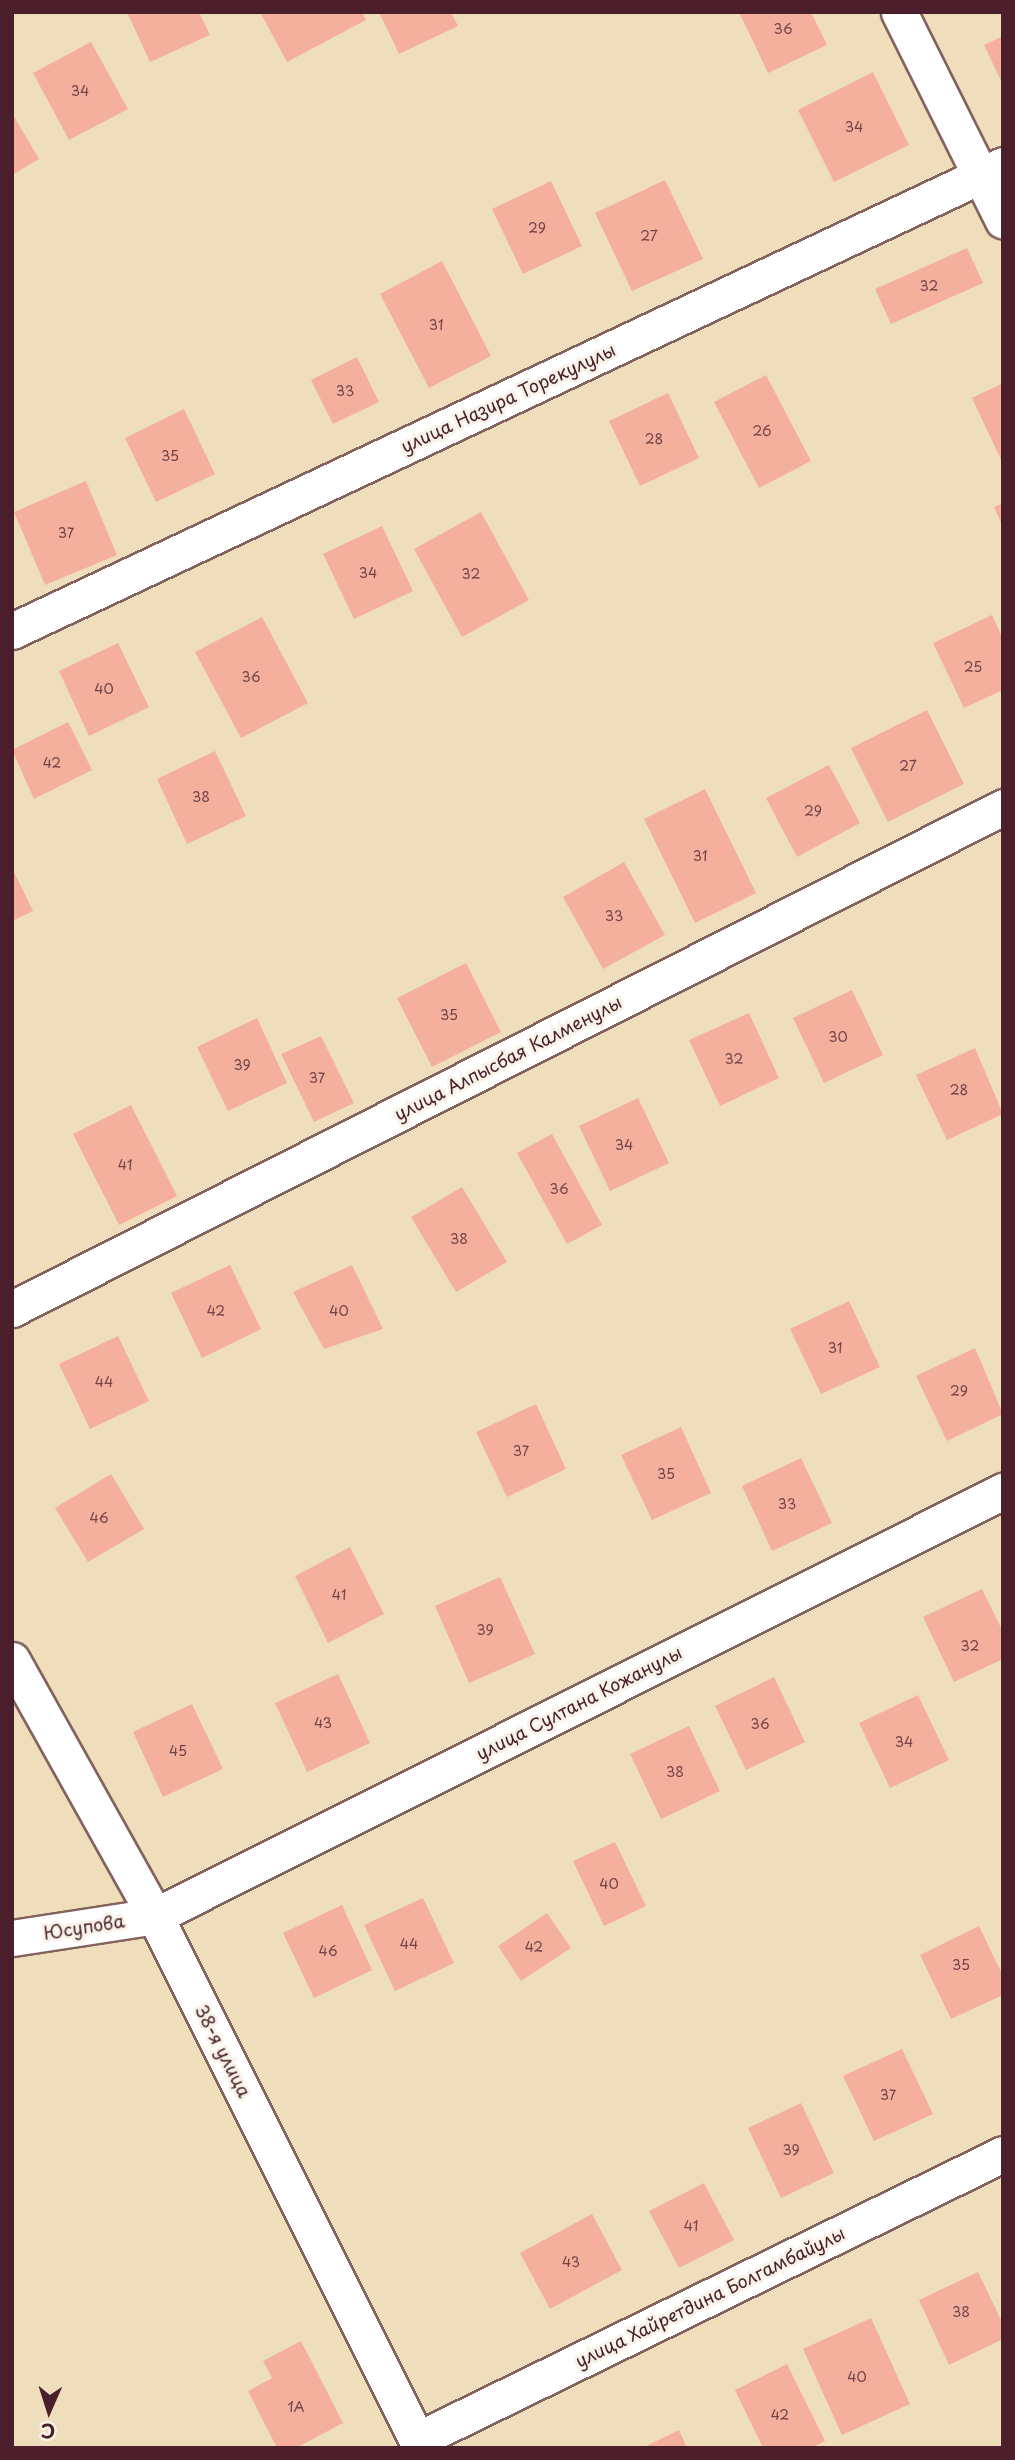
<!DOCTYPE html>
<html>
<head>
<meta charset="utf-8">
<style>
	body { margin:0 }
	#map { position:relative; width:1015px; height:2460px; overflow:hidden; background:#efdebc; font-family:"Playpen Sans",sans-serif }
	div>[style] { position:absolute }
	.building>* { inset:0; background:#f4b09d }
	.roads { filter:drop-shadow(2px 0 #84625e) drop-shadow(-2px 0 #84625e) drop-shadow(0 2px #84625e) drop-shadow(0 -2px #84625e) }
	.street>* { height:35px; margin:-17.5px; padding:0 17.5px; transform-origin:17.5px; border-radius:17.5px; background:#fff }
	span { translate:-50% -50%; white-space:nowrap; text-align:center; line-height:1.15; -webkit-text-stroke:6px #f7f3e8; paint-order:stroke }
	.number-label { font-size:14px; color:#744348 }
	.number-label span { -webkit-text-stroke-width:0 }
	.street-label { font-size:18px; color:#4a1f2b }
	.frame { position:absolute; inset:0; border:14px solid #4a1f2b; pointer-events:none }
	.north { position:absolute; left:14px; top:2376px; width:70px; height:70px; -webkit-text-stroke:5px #f7f3e8; paint-order:stroke; rotate:183deg; font-size:19px; font-weight:700; line-height:28px; text-align:center; color:#4a1f2b }
	.north::after { content:''; display:block; margin:auto; width:24px; height:32px; background:#4a1f2b; clip-path:polygon(50% 0,100% 100%,50% 72%,0 100%) }
</style>
</head>
<body>
<div id="map">
	<div class="building">
		<div style="clip-path:polygon(127px 12px,199px 12px,210px 35px,150px 62px)"></div>
		<div style="clip-path:polygon(260px 12px,362px 12px,366px 20px,287px 62px)"></div>
		<div style="clip-path:polygon(379px 12px,451px 12px,458px 26px,399px 54px)"></div>
		<div style="clip-path:polygon(739px 12px,811px 12px,827px 45px,768px 73px)"></div>
		<div style="clip-path:polygon(1003px 36px,1003px 85px,984px 45px)"></div>
		<div style="clip-path:polygon(91px 42px,128px 109px,69px 140px,33px 73px)"></div>
		<div style="clip-path:polygon(873px 72px,909px 145px,834px 182px,798px 110px)"></div>
		<div style="clip-path:polygon(12px 113px,39px 159px,12px 175px)"></div>
		<div style="clip-path:polygon(665px 180px,703px 259px,632px 291px,595px 213px)"></div>
		<div style="clip-path:polygon(551px 181px,582px 246px,523px 274px,492px 209px)"></div>
		<div style="clip-path:polygon(967px 248px,983px 283px,891px 324px,875px 289px)"></div>
		<div style="clip-path:polygon(442px 261px,491px 356px,429px 388px,380px 294px)"></div>
		<div style="clip-path:polygon(357px 357px,379px 402px,333px 424px,311px 380px)"></div>
		<div style="clip-path:polygon(766px 375px,811px 461px,759px 488px,714px 402px)"></div>
		<div style="clip-path:polygon(1003px 383px,1003px 464px,972px 398px)"></div>
		<div style="clip-path:polygon(668px 393px,699px 458px,640px 486px,609px 421px)"></div>
		<div style="clip-path:polygon(184px 409px,215px 474px,156px 502px,125px 438px)"></div>
		<div style="clip-path:polygon(86px 481px,117px 555px,45px 585px,14px 512px)"></div>
		<div style="clip-path:polygon(1003px 503px,1003px 527px,994px 507px)"></div>
		<div style="clip-path:polygon(481px 512px,529px 600px,462px 637px,414px 549px)"></div>
		<div style="clip-path:polygon(382px 526px,413px 591px,354px 619px,323px 554px)"></div>
		<div style="clip-path:polygon(992px 615px,1003px 639px,1003px 690px,964px 708px,933px 643px)"></div>
		<div style="clip-path:polygon(262px 617px,308px 703px,241px 738px,195px 652px)"></div>
		<div style="clip-path:polygon(118px 643px,149px 707px,89px 736px,59px 671px)"></div>
		<div style="clip-path:polygon(927px 710px,964px 784px,888px 822px,851px 748px)"></div>
		<div style="clip-path:polygon(68px 722px,92px 770px,34px 799px,12px 750px)"></div>
		<div style="clip-path:polygon(215px 751px,246px 816px,187px 844px,157px 779px)"></div>
		<div style="clip-path:polygon(829px 765px,860px 823px,797px 857px,766px 798px)"></div>
		<div style="clip-path:polygon(705px 789px,756px 893px,695px 923px,644px 819px)"></div>
		<div style="clip-path:polygon(624px 862px,665px 935px,603px 969px,563px 897px)"></div>
		<div style="clip-path:polygon(12px 868px,33px 911px,12px 921px)"></div>
		<div style="clip-path:polygon(466px 963px,501px 1032px,432px 1067px,397px 998px)"></div>
		<div style="clip-path:polygon(852px 990px,883px 1055px,824px 1083px,793px 1018px)"></div>
		<div style="clip-path:polygon(749px 1013px,779px 1078px,720px 1106px,689px 1040px)"></div>
		<div style="clip-path:polygon(257px 1018px,287px 1083px,228px 1111px,197px 1047px)"></div>
		<div style="clip-path:polygon(321px 1036px,354px 1103px,314px 1122px,281px 1054px)"></div>
		<div style="clip-path:polygon(975px 1048px,1003px 1114px,947px 1140px,916px 1075px)"></div>
		<div style="clip-path:polygon(638px 1098px,669px 1163px,610px 1191px,579px 1126px)"></div>
		<div style="clip-path:polygon(131px 1105px,177px 1196px,119px 1225px,73px 1134px)"></div>
		<div style="clip-path:polygon(552px 1134px,602px 1225px,567px 1244px,517px 1153px)"></div>
		<div style="clip-path:polygon(462px 1187px,507px 1262px,456px 1292px,411px 1217px)"></div>
		<div style="clip-path:polygon(230px 1265px,261px 1329px,202px 1358px,171px 1293px)"></div>
		<div style="clip-path:polygon(352px 1265px,383px 1329px,324px 1349px,293px 1292px)"></div>
		<div style="clip-path:polygon(849px 1301px,880px 1367px,821px 1394px,790px 1329px)"></div>
		<div style="clip-path:polygon(118px 1336px,149px 1401px,90px 1429px,59px 1364px)"></div>
		<div style="clip-path:polygon(975px 1348px,1003px 1414px,947px 1441px,916px 1376px)"></div>
		<div style="clip-path:polygon(536px 1404px,566px 1469px,507px 1497px,476px 1432px)"></div>
		<div style="clip-path:polygon(681px 1427px,711px 1493px,652px 1520px,621px 1455px)"></div>
		<div style="clip-path:polygon(801px 1458px,832px 1523px,772px 1551px,742px 1486px)"></div>
		<div style="clip-path:polygon(111px 1474px,144px 1529px,88px 1562px,55px 1508px)"></div>
		<div style="clip-path:polygon(350px 1547px,384px 1614px,328px 1643px,295px 1576px)"></div>
		<div style="clip-path:polygon(500px 1577px,535px 1654px,469px 1683px,435px 1606px)"></div>
		<div style="clip-path:polygon(982px 1589px,1003px 1632px,1003px 1659px,954px 1682px,923px 1617px)"></div>
		<div style="clip-path:polygon(338px 1674px,370px 1743px,307px 1772px,275px 1703px)"></div>
		<div style="clip-path:polygon(774px 1677px,805px 1742px,746px 1770px,715px 1706px)"></div>
		<div style="clip-path:polygon(918px 1695px,949px 1760px,890px 1788px,859px 1723px)"></div>
		<div style="clip-path:polygon(192px 1704px,223px 1769px,163px 1797px,133px 1732px)"></div>
		<div style="clip-path:polygon(689px 1726px,720px 1791px,661px 1819px,630px 1754px)"></div>
		<div style="clip-path:polygon(615px 1842px,646px 1906px,604px 1926px,573px 1861px)"></div>
		<div style="clip-path:polygon(423px 1898px,454px 1963px,395px 1991px,364px 1925px)"></div>
		<div style="clip-path:polygon(342px 1905px,372px 1970px,314px 1998px,283px 1933px)"></div>
		<div style="clip-path:polygon(547px 1913px,571px 1948px,521px 1981px,498px 1946px)"></div>
		<div style="clip-path:polygon(979px 1926px,1003px 1976px,1003px 1995px,951px 2019px,920px 1955px)"></div>
		<div style="clip-path:polygon(902px 2049px,933px 2114px,874px 2141px,843px 2076px)"></div>
		<div style="clip-path:polygon(801px 2103px,834px 2173px,781px 2198px,748px 2128px)"></div>
		<div style="clip-path:polygon(704px 2183px,734px 2240px,679px 2268px,649px 2211px)"></div>
		<div style="clip-path:polygon(592px 2214px,622px 2270px,550px 2309px,520px 2253px)"></div>
		<div style="clip-path:polygon(978px 2272px,1003px 2324px,1003px 2339px,949px 2365px,919px 2300px)"></div>
		<div style="clip-path:polygon(871px 2318px,910px 2404px,842px 2435px,803px 2349px)"></div>
		<div style="clip-path:polygon(301px 2341px,343px 2423px,296px 2448px,277px 2448px,248px 2391px,272px 2378px,263px 2361px)"></div>
		<div style="clip-path:polygon(787px 2364px,825px 2441px,811px 2448px,763px 2448px,735px 2390px)"></div>
		<div style="clip-path:polygon(679px 2430px,687px 2448px,642px 2448px)"></div>
	</div>
	<div class="roads">
		<div class="street">
			<div style="left:899px;top:12px;width:233px;rotate:63.5deg"></div>
			<div style="left:12px;top:631px;width:1095px;rotate:-25.18deg"></div>
			<div style="left:12px;top:1309px;width:1111px;rotate:-26.86deg"></div>
			<div style="left:12px;top:1660px;width:293px;rotate:60.8deg"></div>
			<div style="left:155px;top:1916px;width:595px;rotate:63.43deg"></div>
			<div style="left:12px;top:1938px;width:145px;rotate:-8.7deg"></div>
			<div style="left:155px;top:1916px;width:949px;rotate:-26.62deg"></div>
			<div style="left:417px;top:2440px;width:652px;rotate:-26.01deg"></div>
		</div>
	</div>
	<div class="number-label">
		<span style="left:783px;top:29px">36</span>
		<span style="left:80px;top:91px">34</span>
		<span style="left:854px;top:127px">34</span>
		<span style="left:537px;top:228px">29</span>
		<span style="left:649px;top:236px">27</span>
		<span style="left:929px;top:286px">32</span>
		<span style="left:436px;top:325px">31</span>
		<span style="left:345px;top:391px">33</span>
		<span style="left:762px;top:431px">26</span>
		<span style="left:654px;top:439px">28</span>
		<span style="left:170px;top:456px">35</span>
		<span style="left:66px;top:533px">37</span>
		<span style="left:368px;top:573px">34</span>
		<span style="left:471px;top:574px">32</span>
		<span style="left:973px;top:667px">25</span>
		<span style="left:251px;top:677px">36</span>
		<span style="left:104px;top:689px">40</span>
		<span style="left:52px;top:763px">42</span>
		<span style="left:908px;top:766px">27</span>
		<span style="left:201px;top:797px">38</span>
		<span style="left:813px;top:811px">29</span>
		<span style="left:700px;top:856px">31</span>
		<span style="left:614px;top:916px">33</span>
		<span style="left:449px;top:1015px">35</span>
		<span style="left:838px;top:1037px">30</span>
		<span style="left:734px;top:1059px">32</span>
		<span style="left:242px;top:1065px">39</span>
		<span style="left:317px;top:1078px">37</span>
		<span style="left:959px;top:1090px">28</span>
		<span style="left:624px;top:1145px">34</span>
		<span style="left:125px;top:1165px">41</span>
		<span style="left:559px;top:1189px">36</span>
		<span style="left:459px;top:1239px">38</span>
		<span style="left:216px;top:1311px">42</span>
		<span style="left:339px;top:1311px">40</span>
		<span style="left:835px;top:1348px">31</span>
		<span style="left:104px;top:1382px">44</span>
		<span style="left:959px;top:1391px">29</span>
		<span style="left:521px;top:1451px">37</span>
		<span style="left:666px;top:1474px">35</span>
		<span style="left:787px;top:1504px">33</span>
		<span style="left:99px;top:1518px">46</span>
		<span style="left:339px;top:1595px">41</span>
		<span style="left:485px;top:1630px">39</span>
		<span style="left:970px;top:1646px">32</span>
		<span style="left:323px;top:1723px">43</span>
		<span style="left:760px;top:1724px">36</span>
		<span style="left:904px;top:1742px">34</span>
		<span style="left:178px;top:1751px">45</span>
		<span style="left:675px;top:1772px">38</span>
		<span style="left:609px;top:1884px">40</span>
		<span style="left:409px;top:1944px">44</span>
		<span style="left:534px;top:1947px">42</span>
		<span style="left:328px;top:1951px">46</span>
		<span style="left:961px;top:1965px">35</span>
		<span style="left:888px;top:2095px">37</span>
		<span style="left:791px;top:2150px">39</span>
		<span style="left:691px;top:2226px">41</span>
		<span style="left:571px;top:2262px">43</span>
		<span style="left:961px;top:2312px">38</span>
		<span style="left:857px;top:2377px">40</span>
		<span style="left:296px;top:2407px">1А</span>
		<span style="left:780px;top:2415px">42</span>
	</div>
	<div class="street-label">
		<span style="left:508px;top:398px;rotate:-25deg">улица Назира Торекулулы</span>
		<span style="left:508px;top:1058px;rotate:-27deg">улица Алпысбая Калменулы</span>
		<span style="left:579px;top:1703px;rotate:-27deg">улица Султана Кожанулы</span>
		<span style="left:84px;top:1927px;rotate:-9deg">Юсупова</span>
		<span style="left:223px;top:2051px;rotate:63deg">38-я улица</span>
		<span style="left:710px;top:2297px;rotate:-26deg">улица Хайретдина Болгамбайулы</span>
	</div>
	<div class="frame"></div>
	<div class="north">С</div>
</div>
</body>
</html>
